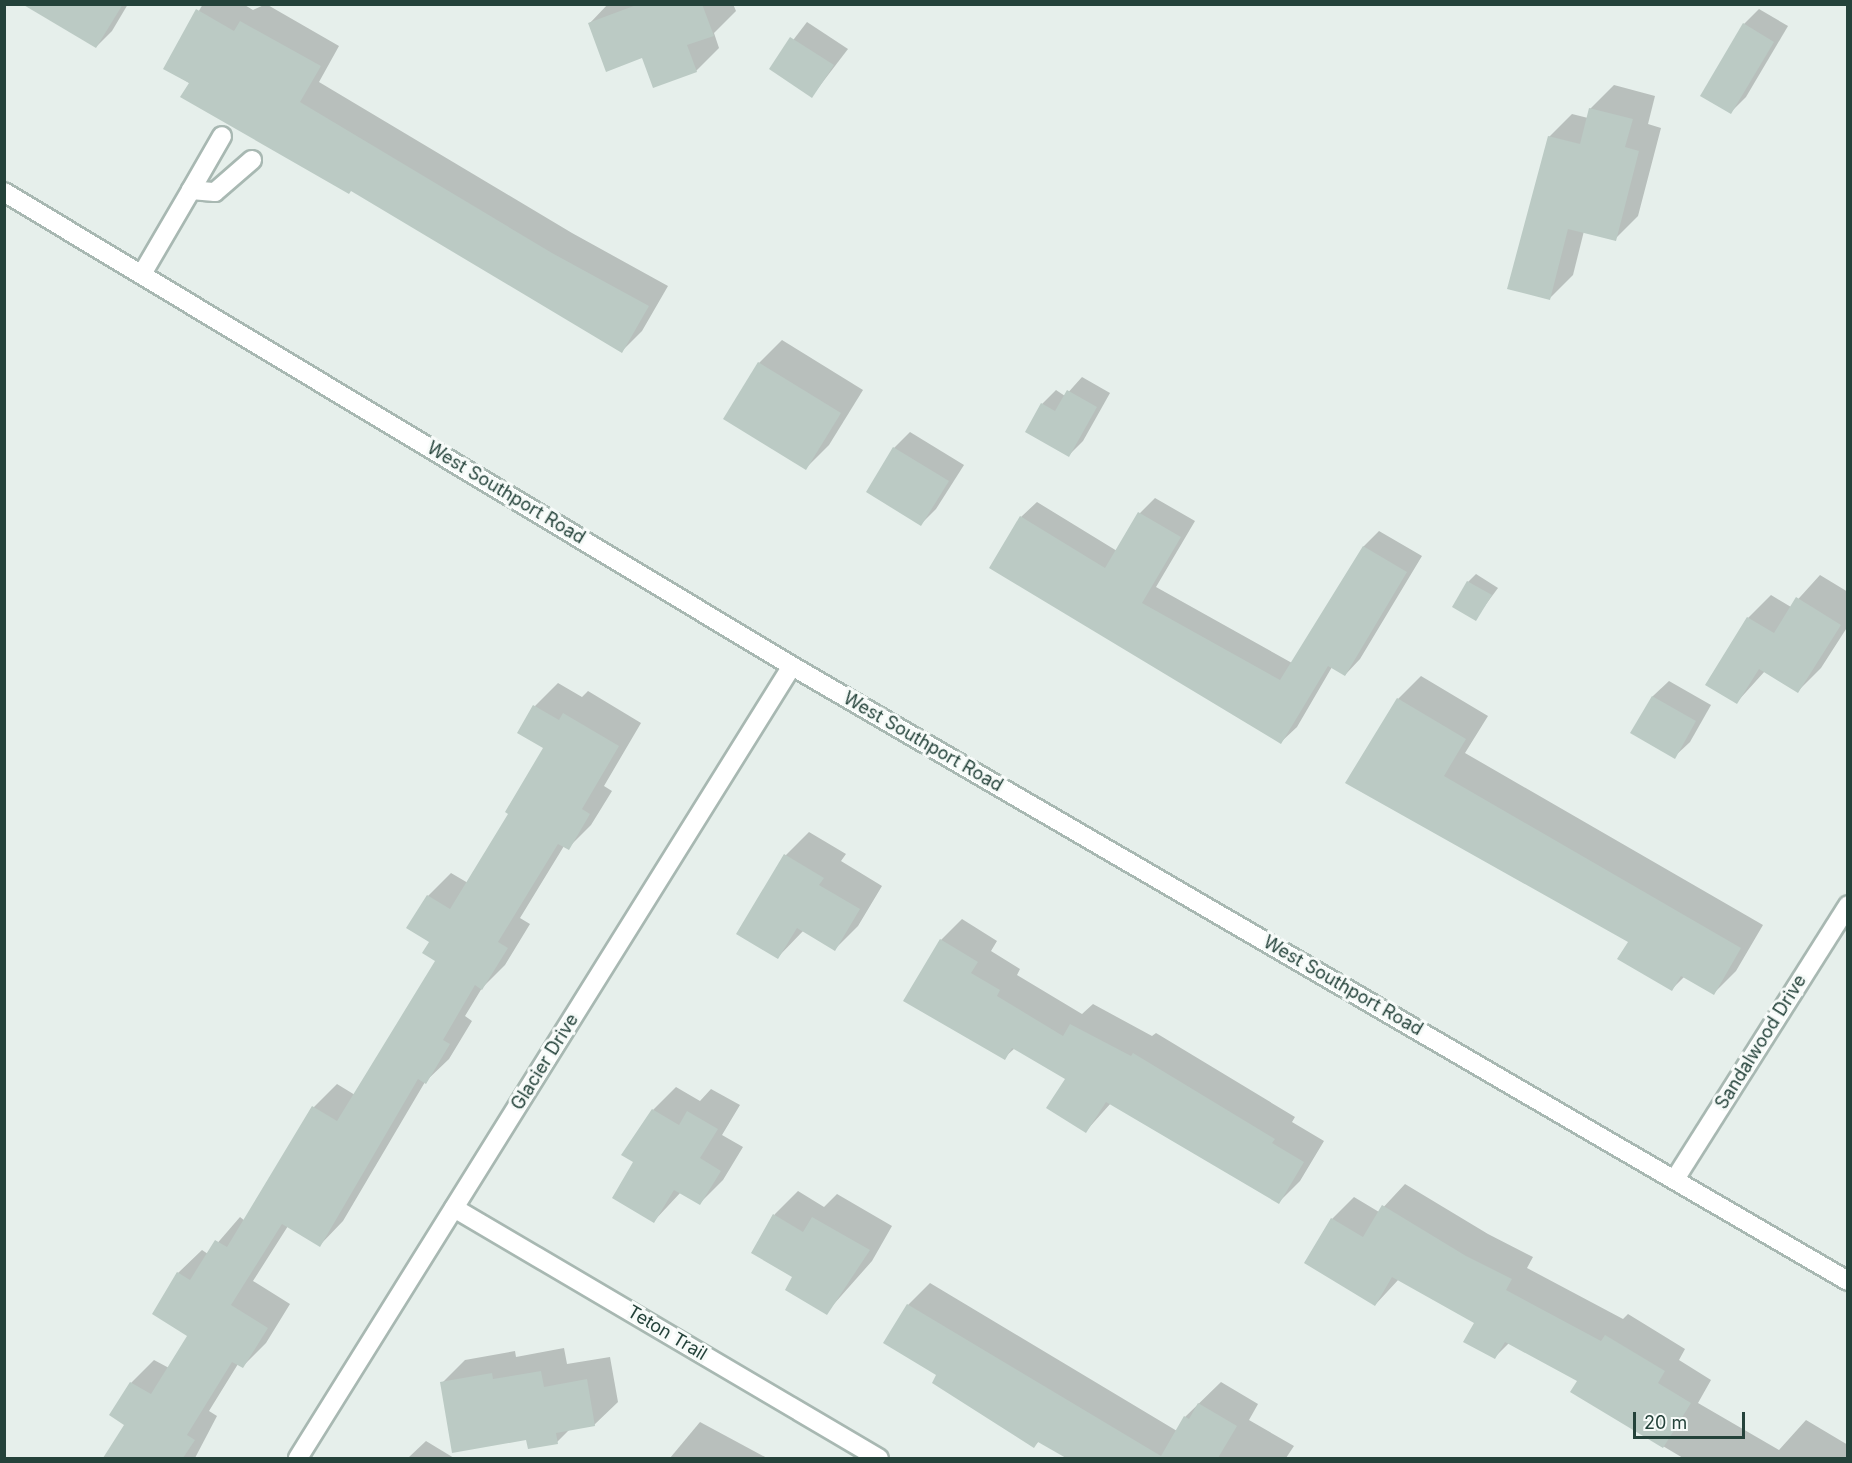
<!DOCTYPE html>
<html>
<head>
<meta charset="utf-8">
<style>
	body { margin:0 }
	#map { position:relative; width:1852px; height:1463px; overflow:hidden; background:#e6efeb; font-family:Inter,sans-serif }
	div>[style] { position:absolute }
	.shadow>* { inset:0; background:#0003 }
	.building>* { inset:0; background:#bbcac4 }
	.roads { filter:drop-shadow(2px 0 #a8b8b2) drop-shadow(-2px 0 #a8b8b2) drop-shadow(0 2px #a8b8b2) drop-shadow(0 -2px #a8b8b2) }
	.lane>* { height:18px; margin:-9px; padding:0 9px; transform-origin:9px; border-radius:9px; background:#fff }
	.street>* { height:18px; margin:-9px; padding:0 9px; transform-origin:9px; border-radius:9px; background:#fff }
	.secondary>* { height:18px; margin:-9px; padding:0 9px; transform-origin:9px; border-radius:9px; background:#fff }
	span { translate:-50% -50%; white-space:nowrap; text-align:center; line-height:1.15; -webkit-text-stroke:6px #f7fbf9; paint-order:stroke }
	.street-label { font-size:18px; color:#24423a }
	.frame { position:absolute; inset:0; border:6px solid #24423a; pointer-events:none }
	.scale { position:absolute; left:1633px; top:1412px; width:112px; height:27px; box-sizing:border-box; border:3px solid #24423a; border-top:0; padding-left:8px; font-size:18px; line-height:21px; white-space:nowrap; color:#24423a; -webkit-text-stroke:4px #f7fbf9; paint-order:stroke }
</style>
</head>
<body>
<div id="map">
	<div class="shadow">
		<div style="clip-path:polygon(25px 4px,128px 4px,112px 31px,96px 47px)"></div>
		<div style="clip-path:polygon(203px 4px,243px 4px,253px 10px,266px 4px,339px 46px,319px 82px,572px 233px,668px 286px,642px 331px,622px 351px,165px 68px)"></div>
		<div style="clip-path:polygon(608px 4px,733px 4px,736px 11px,714px 33px,719px 48px,696px 71px,643px 56px,590px 23px)"></div>
		<div style="clip-path:polygon(1759px 9px,1788px 26px,1746px 97px,1731px 112px,1744px 24px)"></div>
		<div style="clip-path:polygon(807px 22px,848px 49px,812px 96px,771px 69px)"></div>
		<div style="clip-path:polygon(1614px 85px,1655px 96px,1648px 124px,1661px 128px,1638px 216px,1615px 239px,1584px 231px,1573px 275px,1550px 298px,1549px 137px,1572px 114px,1588px 118px,1590px 109px)"></div>
		<div style="clip-path:polygon(782px 340px,863px 390px,829px 445px,806px 468px,759px 363px)"></div>
		<div style="clip-path:polygon(1082px 377px,1110px 393px,1083px 441px,1069px 455px,1042px 404px,1056px 390px,1065px 396px)"></div>
		<div style="clip-path:polygon(910px 432px,964px 465px,936px 509px,921px 524px,868px 491px,894px 448px)"></div>
		<div style="clip-path:polygon(1155px 498px,1195px 521px,1156px 587px,1292px 663px,1364px 546px,1379px 531px,1422px 556px,1360px 659px,1345px 675px,1332px 667px,1297px 727px,1281px 742px,1021px 517px,1037px 502px,1117px 551px,1140px 513px)"></div>
		<div style="clip-path:polygon(1476px 574px,1498px 588px,1475px 619px,1468px 582px)"></div>
		<div style="clip-path:polygon(1820px 575px,1848px 592px,1848px 626px,1821px 668px,1798px 691px,1765px 671px,1737px 702px,1748px 618px,1771px 595px,1791px 607px)"></div>
		<div style="clip-path:polygon(1421px 676px,1488px 716px,1465px 753px,1763px 925px,1736px 971px,1714px 993px,1685px 976px,1672px 989px,1630px 942px,1347px 783px,1398px 699px)"></div>
		<div style="clip-path:polygon(1669px 681px,1711px 705px,1690px 742px,1674px 757px,1632px 732px,1653px 696px)"></div>
		<div style="clip-path:polygon(558px 683px,582px 697px,588px 691px,641px 723px,604px 786px,612px 791px,591px 825px,568px 848px,564px 846px,520px 918px,530px 924px,505px 965px,482px 988px,465px 1016px,472px 1021px,449px 1059px,425px 1082px,343px 1221px,320px 1245px,288px 1226px,253px 1281px,290px 1304px,266px 1343px,243px 1366px,238px 1364px,209px 1411px,217px 1416px,195px 1458px,105px 1458px,126px 1424px,131px 1383px,154px 1360px,169px 1368px,189px 1336px,178px 1273px,202px 1250px,208px 1254px,240px 1217px,245px 1221px,314px 1107px,337px 1084px,355px 1095px,438px 961px,431px 942px,428px 896px,451px 873px,468px 883px,510px 813px,545px 748px,535px 706px)"></div>
		<div style="clip-path:polygon(809px 832px,846px 854px,841px 861px,882px 886px,858px 926px,835px 949px,804px 930px,778px 957px,738px 933px,786px 855px)"></div>
		<div style="clip-path:polygon(962px 919px,997px 941px,991px 951px,1020px 969px,1017px 975px,1082px 1014px,1093px 1004px,1152px 1036px,1156px 1033px,1295px 1117px,1292px 1122px,1324px 1141px,1300px 1181px,1279px 1202px,1111px 1103px,1086px 1131px,1067px 1079px,1015px 1048px,1004px 1058px,941px 940px)"></div>
		<div style="clip-path:polygon(676px 1087px,700px 1101px,711px 1089px,740px 1105px,722px 1135px,743px 1147px,723px 1180px,700px 1203px,681px 1192px,654px 1221px,635px 1161px,653px 1110px)"></div>
		<div style="clip-path:polygon(1405px 1184px,1488px 1234px,1533px 1257px,1527px 1268px,1623px 1319px,1628px 1314px,1685px 1349px,1679px 1360px,1711px 1380px,1698px 1403px,1779px 1450px,1806px 1420px,1848px 1445px,1848px 1458px,1683px 1458px,1572px 1392px,1579px 1380px,1509px 1343px,1495px 1357px,1476px 1322px,1399px 1279px,1375px 1305px,1332px 1219px,1354px 1197px,1379px 1212px)"></div>
		<div style="clip-path:polygon(798px 1191px,824px 1207px,837px 1194px,892px 1226px,872px 1261px,826px 1313px,794px 1277px,753px 1253px,775px 1214px)"></div>
		<div style="clip-path:polygon(930px 1283px,1177px 1431px,1185px 1417px,1221px 1382px,1258px 1404px,1249px 1420px,1294px 1446px,1286px 1458px,1069px 1458px,1039px 1441px,1034px 1446px,934px 1383px,938px 1375px,885px 1342px,908px 1305px)"></div>
		<div style="clip-path:polygon(564px 1348px,567px 1364px,610px 1357px,618px 1402px,594px 1425px,570px 1429px,557px 1442px,527px 1438px,442px 1383px,465px 1360px,515px 1351px,516px 1357px)"></div>
		<div style="clip-path:polygon(700px 1422px,767px 1458px,670px 1458px)"></div>
		<div style="clip-path:polygon(426px 1441px,454px 1458px,408px 1458px)"></div>
	</div>
	<div class="building">
		<div style="clip-path:polygon(22px 4px,123px 4px,96px 48px)"></div>
		<div style="clip-path:polygon(639px 4px,702px 4px,714px 36px,687px 45px,697px 72px,653px 88px,642px 58px,606px 72px,588px 23px)"></div>
		<div style="clip-path:polygon(196px 9px,234px 31px,240px 21px,321px 66px,300px 102px,552px 253px,649px 306px,622px 353px,351px 191px,349px 194px,180px 97px,189px 83px,163px 69px)"></div>
		<div style="clip-path:polygon(1743px 23px,1774px 42px,1731px 114px,1700px 96px)"></div>
		<div style="clip-path:polygon(790px 37px,834px 65px,812px 98px,769px 69px)"></div>
		<div style="clip-path:polygon(1589px 108px,1633px 119px,1625px 147px,1639px 151px,1616px 241px,1568px 229px,1550px 300px,1507px 289px,1548px 136px,1580px 144px)"></div>
		<div style="clip-path:polygon(758px 362px,841px 413px,806px 470px,723px 419px)"></div>
		<div style="clip-path:polygon(1067px 390px,1097px 407px,1069px 457px,1025px 432px,1041px 403px,1055px 411px)"></div>
		<div style="clip-path:polygon(893px 447px,949px 481px,921px 526px,866px 492px)"></div>
		<div style="clip-path:polygon(1138px 512px,1181px 537px,1142px 603px,1280px 680px,1363px 546px,1407px 572px,1345px 676px,1328px 666px,1281px 744px,989px 568px,1020px 516px,1105px 568px)"></div>
		<div style="clip-path:polygon(1467px 581px,1492px 595px,1476px 621px,1452px 607px)"></div>
		<div style="clip-path:polygon(1796px 597px,1841px 625px,1798px 693px,1759px 669px,1737px 704px,1705px 685px,1747px 617px,1774px 633px)"></div>
		<div style="clip-path:polygon(1652px 696px,1696px 721px,1675px 759px,1630px 733px)"></div>
		<div style="clip-path:polygon(1397px 698px,1466px 739px,1444px 776px,1741px 948px,1714px 995px,1681px 976px,1672px 991px,1617px 959px,1628px 942px,1345px 783px)"></div>
		<div style="clip-path:polygon(533px 705px,559px 720px,563px 713px,619px 746px,582px 809px,590px 814px,569px 850px,558px 844px,498px 942px,508px 948px,482px 990px,475px 985px,443px 1040px,450px 1044px,426px 1084px,418px 1079px,320px 1247px,282px 1224px,231px 1305px,268px 1328px,243px 1368px,232px 1362px,187px 1435px,195px 1440px,183px 1458px,103px 1458px,124px 1425px,109px 1415px,130px 1382px,151px 1394px,187px 1336px,152px 1314px,177px 1272px,190px 1280px,215px 1240px,227px 1247px,312px 1106px,337px 1121px,435px 961px,422px 953px,429px 942px,406px 928px,427px 895px,450px 909px,508px 814px,505px 812px,543px 748px,517px 733px)"></div>
		<div style="clip-path:polygon(784px 854px,824px 878px,819px 885px,860px 909px,835px 951px,797px 928px,778px 959px,736px 934px)"></div>
		<div style="clip-path:polygon(940px 939px,978px 962px,971px 973px,1000px 990px,997px 996px,1063px 1036px,1070px 1024px,1131px 1056px,1133px 1053px,1275px 1139px,1272px 1143px,1304px 1162px,1279px 1204px,1106px 1102px,1086px 1133px,1046px 1108px,1065px 1079px,1012px 1048px,1005px 1060px,903px 1001px)"></div>
		<div style="clip-path:polygon(652px 1109px,679px 1125px,687px 1111px,718px 1129px,700px 1158px,721px 1171px,700px 1205px,674px 1190px,654px 1223px,612px 1198px,633px 1162px,621px 1155px)"></div>
		<div style="clip-path:polygon(1382px 1205px,1466px 1256px,1512px 1279px,1506px 1290px,1601px 1341px,1605px 1335px,1665px 1371px,1658px 1383px,1691px 1403px,1663px 1448px,1570px 1392px,1577px 1381px,1505px 1342px,1495px 1359px,1463px 1342px,1474px 1323px,1392px 1277px,1375px 1306px,1304px 1263px,1331px 1218px,1363px 1237px)"></div>
		<div style="clip-path:polygon(773px 1214px,803px 1232px,812px 1217px,870px 1250px,827px 1315px,785px 1290px,792px 1277px,751px 1253px)"></div>
		<div style="clip-path:polygon(907px 1304px,1161px 1456px,1184px 1416px,1189px 1419px,1198px 1403px,1237px 1426px,1218px 1458px,1066px 1458px,1038px 1442px,1034px 1448px,932px 1383px,936px 1375px,883px 1343px)"></div>
		<div style="clip-path:polygon(541px 1371px,544px 1387px,587px 1379px,595px 1426px,556px 1433px,558px 1444px,528px 1449px,526px 1440px,452px 1453px,440px 1382px,492px 1373px,493px 1379px)"></div>
	</div>
	<div class="roads">
		<div class="lane">
			<div style="left:191px;top:190px;width:62px;rotate:-60.1deg"></div>
			<div style="left:142px;top:274px;width:97px;rotate:-59.7deg"></div>
			<div style="left:191px;top:190px;width:24px;rotate:5deg"></div>
			<div style="left:215px;top:192px;width:49px;rotate:-40.9deg"></div>
		</div>
		<div class="street">
			<div style="left:1675px;top:1179px;width:324px;rotate:-57.7deg"></div>
			<div style="left:454px;top:1208px;width:493px;rotate:30.5deg"></div>
			<div style="left:298px;top:1458px;width:933px;rotate:-58.05deg"></div>
		</div>
		<div class="secondary">
			<div style="left:4px;top:192px;width:920px;rotate:31.03deg"></div>
			<div style="left:792px;top:666px;width:1222px;rotate:30.22deg"></div>
		</div>
	</div>
	<div class="street-label">
		<span style="left:506px;top:493px;rotate:31deg">West Southport Road</span>
		<span style="left:923px;top:742px;rotate:30deg">West Southport Road</span>
		<span style="left:1343px;top:986px;rotate:30deg">West Southport Road</span>
		<span style="left:1761px;top:1042px;rotate:-58deg">Sandalwood Drive</span>
		<span style="left:545px;top:1062px;rotate:-58deg">Glacier Drive</span>
		<span style="left:667px;top:1333px;rotate:31deg">Teton Trail</span>
	</div>
	<div class="frame"></div>
	<div class="scale">20 m</div>
</div>
</body>
</html>
